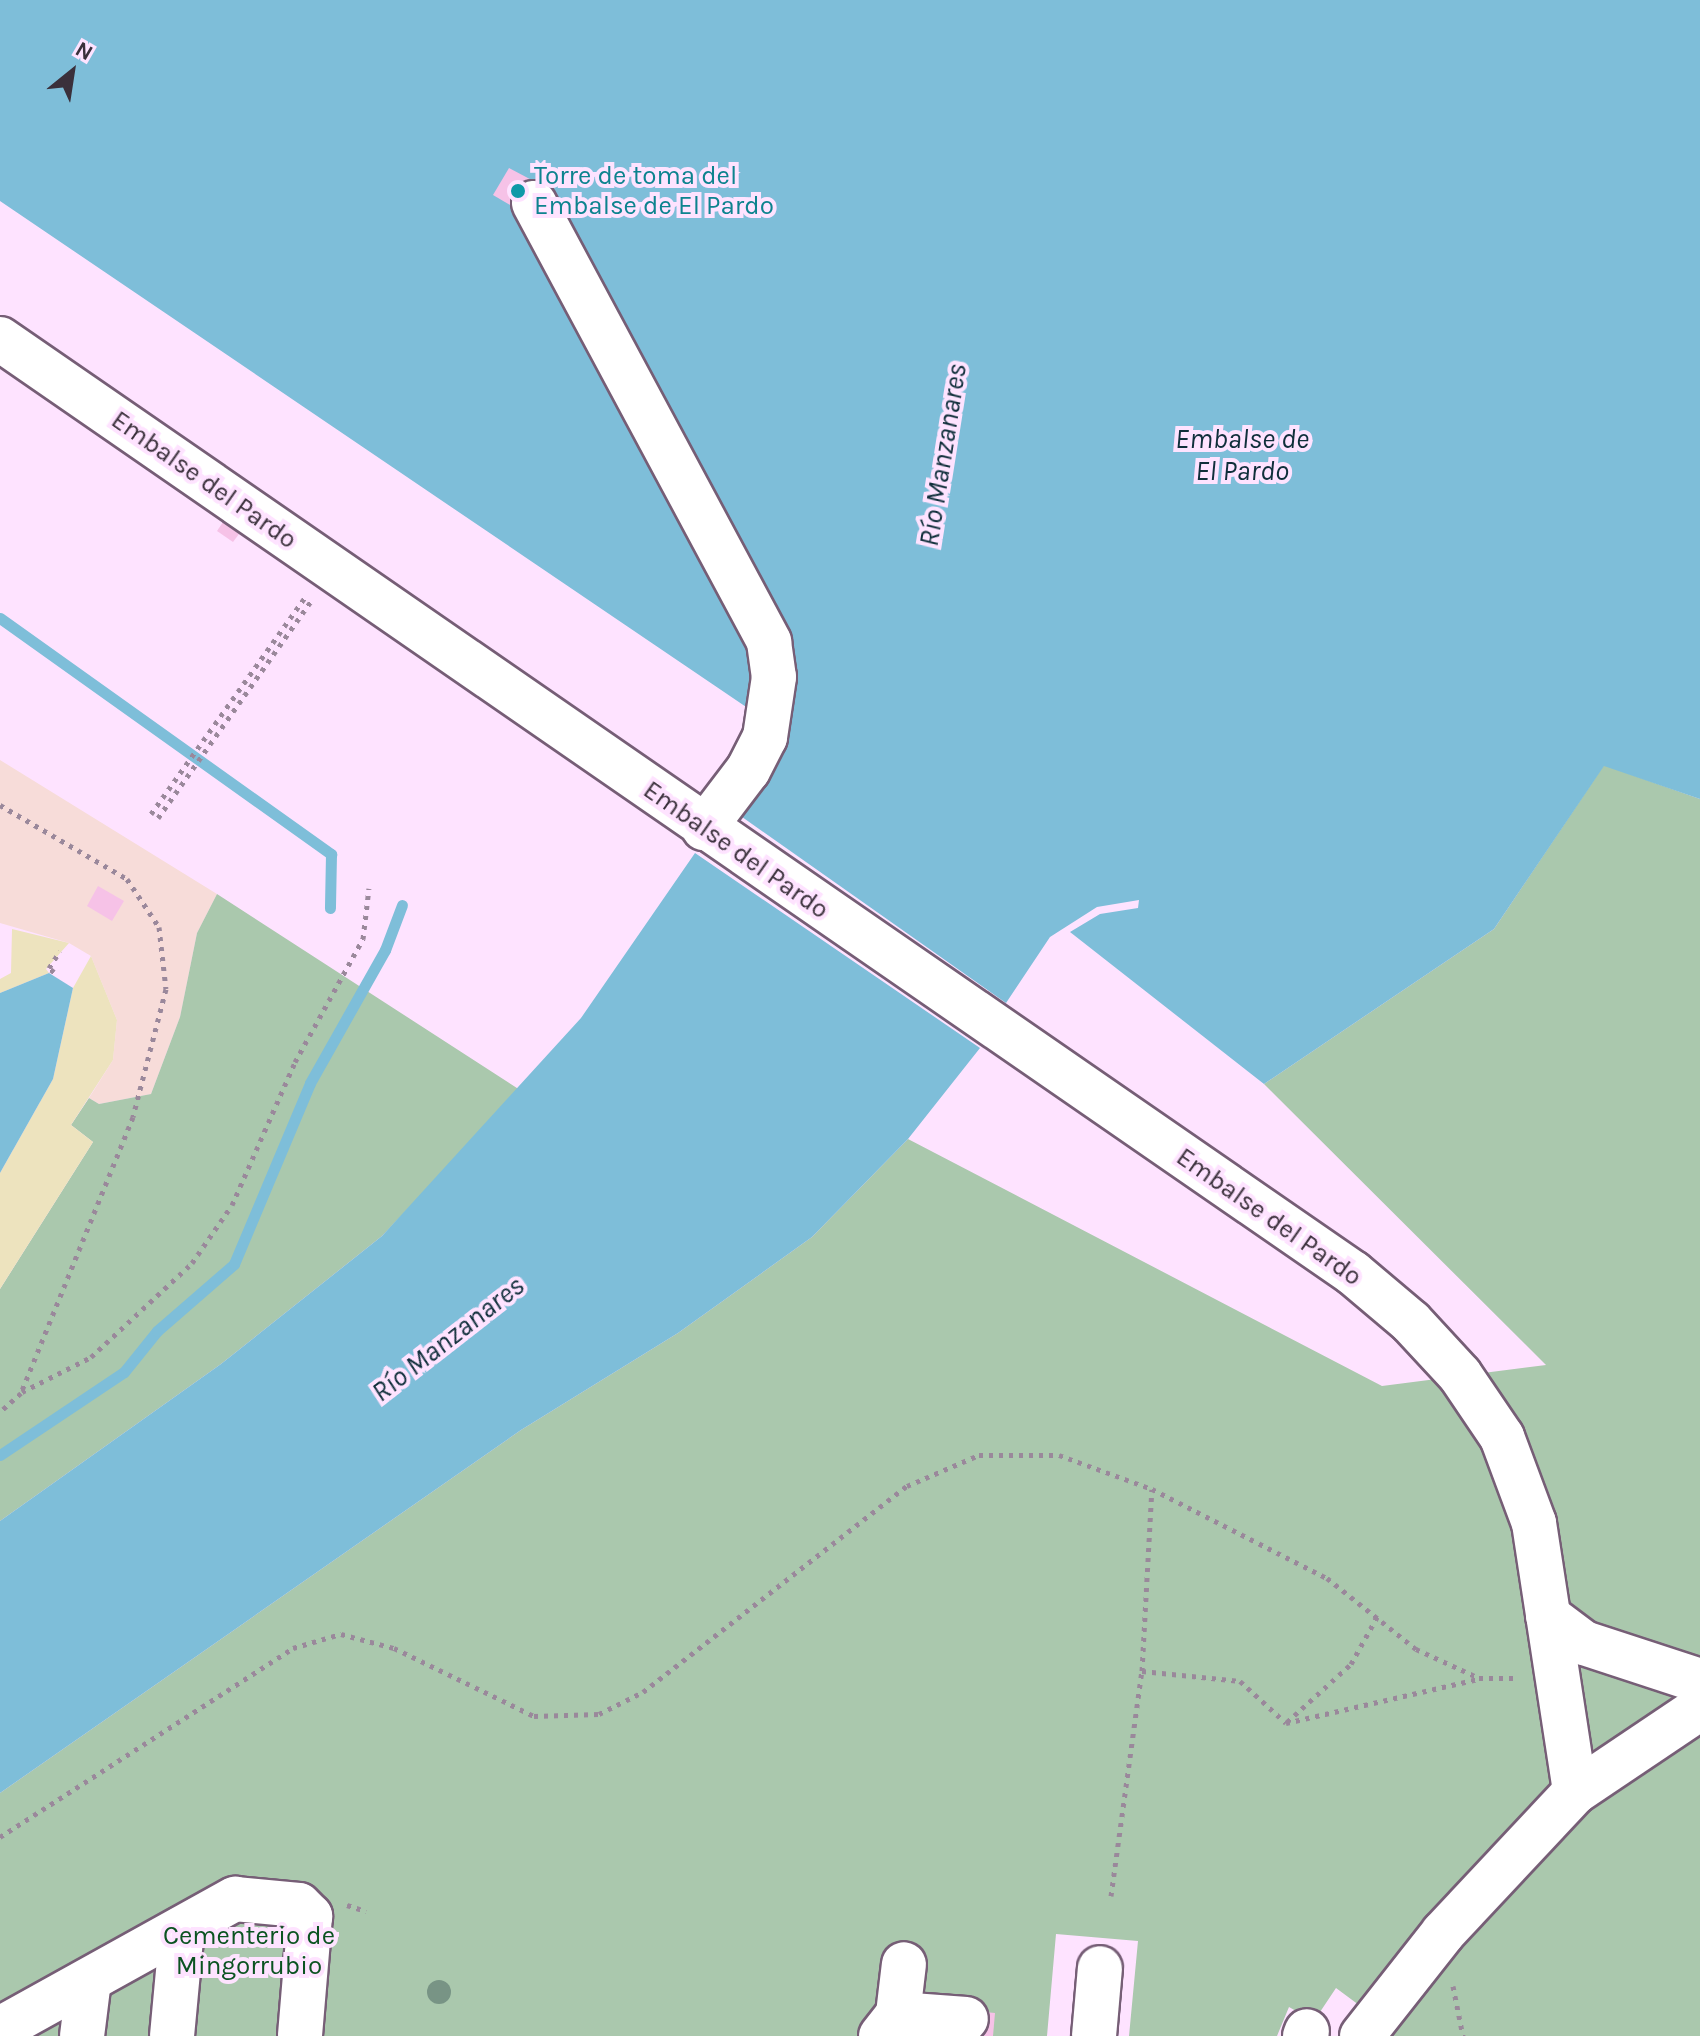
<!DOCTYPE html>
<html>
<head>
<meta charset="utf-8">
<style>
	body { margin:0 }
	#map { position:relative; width:1700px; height:2036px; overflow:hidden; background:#fee3ff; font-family:Karla,sans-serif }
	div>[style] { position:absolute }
	.industrial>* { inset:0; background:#f7dcd9 }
	.green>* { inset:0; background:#aac8ad }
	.sand>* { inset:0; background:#ede3be }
	.water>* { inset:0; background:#7ebed9 }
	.stream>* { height:11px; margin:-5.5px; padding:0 5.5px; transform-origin:5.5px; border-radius:5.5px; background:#7ebed9 }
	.building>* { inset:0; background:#f6c2e7 }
	.path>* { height:5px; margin-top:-2.5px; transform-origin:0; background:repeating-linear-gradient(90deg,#9a889b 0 4px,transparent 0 10px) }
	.roads { filter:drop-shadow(2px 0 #765e76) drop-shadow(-2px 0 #765e76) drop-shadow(0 2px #765e76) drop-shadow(0 -2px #765e76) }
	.minor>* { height:44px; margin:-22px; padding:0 22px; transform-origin:22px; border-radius:22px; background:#fff }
	.trees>* { width:24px; height:24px; margin:-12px; border-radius:50%; background:#789485 }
	.dots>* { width:22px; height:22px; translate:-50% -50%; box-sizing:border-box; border:4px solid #fee3ff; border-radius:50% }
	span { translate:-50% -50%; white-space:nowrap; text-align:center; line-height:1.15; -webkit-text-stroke:8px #fee3ff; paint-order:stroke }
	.culture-label { font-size:26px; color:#0d838f }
	.left { translate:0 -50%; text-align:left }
	.street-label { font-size:26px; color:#3a303b }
	.park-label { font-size:26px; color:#0b5321 }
	.water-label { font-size:28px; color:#102f3b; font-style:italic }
	.north { position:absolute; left:32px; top:32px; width:80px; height:80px; -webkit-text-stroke:6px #fee3ff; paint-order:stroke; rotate:30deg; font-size:22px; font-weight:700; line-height:32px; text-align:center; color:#3a303b }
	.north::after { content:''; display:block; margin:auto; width:28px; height:36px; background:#3a303b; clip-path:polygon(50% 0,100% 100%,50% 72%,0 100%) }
</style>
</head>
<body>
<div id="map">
	<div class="industrial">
		<div style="clip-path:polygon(0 760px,217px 894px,197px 933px,180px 1017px,151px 1094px,99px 1104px,89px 1098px,113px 1060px,117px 1020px,91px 956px,69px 943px,0 923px)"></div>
	</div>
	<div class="green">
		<div style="clip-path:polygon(1604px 765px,1700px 799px,1700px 2036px,1391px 2036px,1394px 2031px,1336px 1988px,1314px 2021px,1289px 2007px,1277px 2036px,1129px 2036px,1138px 1941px,1056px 1934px,1047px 2036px,0 2036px,0 1793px,521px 1430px,678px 1333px,812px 1237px,908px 1139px,1382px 1386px,1546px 1365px,1264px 1084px,1494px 929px)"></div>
		<div style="clip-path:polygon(217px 894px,520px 1090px,382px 1236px,221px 1364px,0 1521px,0 1289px,93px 1142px,71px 1125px,89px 1098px,99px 1104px,151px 1094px,180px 1017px,197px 933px)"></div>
	</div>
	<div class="sand">
		<div style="clip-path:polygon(12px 929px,69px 943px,46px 969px,49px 973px,0 993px,0 979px,11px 973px)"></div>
		<div style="clip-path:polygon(91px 956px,117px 1020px,113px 1060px,71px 1125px,93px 1142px,0 1289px,0 1173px,53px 1079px,73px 988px)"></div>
	</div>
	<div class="water">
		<div style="clip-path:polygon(0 0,1700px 0,1700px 799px,1604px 766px,1494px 929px,1264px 1084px,1070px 932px,1100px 914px,1138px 908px,1139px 900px,1097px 907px,1050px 937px,1006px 1003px,728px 807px,758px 715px,0 201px)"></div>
		<div style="clip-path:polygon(695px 853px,980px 1048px,908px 1139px,812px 1237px,678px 1333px,521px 1430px,0 1793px,0 1521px,221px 1364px,382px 1236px,581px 1018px)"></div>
		<div style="clip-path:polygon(49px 973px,73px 988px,53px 1079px,0 1173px,0 993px)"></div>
	</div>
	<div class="stream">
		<div style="left:0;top:618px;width:407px;rotate:35.5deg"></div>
		<div style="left:331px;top:854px;width:54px;rotate:91.1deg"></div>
		<div style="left:0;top:1455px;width:149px;rotate:-33.8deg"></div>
		<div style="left:124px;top:1372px;width:53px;rotate:-51.2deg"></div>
		<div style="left:157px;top:1331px;width:102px;rotate:-41deg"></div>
		<div style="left:234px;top:1264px;width:196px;rotate:-67.2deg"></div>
		<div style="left:310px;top:1083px;width:153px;rotate:-60.6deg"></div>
		<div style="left:385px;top:950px;width:48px;rotate:-69.3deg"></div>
	</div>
	<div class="building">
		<div style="clip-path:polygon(509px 168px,543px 186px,527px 215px,493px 195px)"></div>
		<div style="clip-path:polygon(223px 522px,239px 534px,233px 542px,217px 531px)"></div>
		<div style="clip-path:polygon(98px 886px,124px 901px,112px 921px,87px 906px)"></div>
		<div style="clip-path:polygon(966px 2010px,995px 2013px,993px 2036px,947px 2036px)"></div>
	</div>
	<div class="path">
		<div style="left:0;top:805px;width:147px;rotate:30.2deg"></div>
		<div style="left:127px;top:879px;width:58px;rotate:56.3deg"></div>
		<div style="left:159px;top:927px;width:62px;rotate:83.6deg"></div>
		<div style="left:166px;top:989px;width:132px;rotate:104.5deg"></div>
		<div style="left:133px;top:1117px;width:298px;rotate:112.1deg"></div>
		<div style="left:21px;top:1393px;width:28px;rotate:138deg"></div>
		<div style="left:151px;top:814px;width:267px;rotate:-54.6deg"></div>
		<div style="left:158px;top:818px;width:267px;rotate:-54.8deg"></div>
		<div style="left:54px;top:972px;width:6px;rotate:-141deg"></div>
		<div style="left:49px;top:968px;width:20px;rotate:-57deg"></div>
		<div style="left:22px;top:1392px;width:77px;rotate:-26.9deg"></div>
		<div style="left:91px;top:1357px;width:138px;rotate:-42.9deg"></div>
		<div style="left:192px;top:1263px;width:70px;rotate:-55.4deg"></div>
		<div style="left:232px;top:1205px;width:156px;rotate:-66.2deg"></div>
		<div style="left:295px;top:1062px;width:141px;rotate:-61.1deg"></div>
		<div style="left:363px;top:939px;width:51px;rotate:-83.3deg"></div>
		<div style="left:1142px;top:1671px;width:99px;rotate:5.8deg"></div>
		<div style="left:1240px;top:1681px;width:62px;rotate:42.4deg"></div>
		<div style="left:1286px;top:1723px;width:197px;rotate:-12.9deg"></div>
		<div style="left:1287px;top:1722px;width:86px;rotate:-42.2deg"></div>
		<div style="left:1351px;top:1664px;width:54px;rotate:-61deg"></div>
		<div style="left:0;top:1837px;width:349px;rotate:-32.8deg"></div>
		<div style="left:293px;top:1648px;width:50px;rotate:-16.3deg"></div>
		<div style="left:341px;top:1634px;width:55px;rotate:14.8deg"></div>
		<div style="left:394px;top:1648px;width:156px;rotate:25.9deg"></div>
		<div style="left:534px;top:1716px;width:65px;rotate:-1.8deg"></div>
		<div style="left:599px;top:1714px;width:49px;rotate:-26.6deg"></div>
		<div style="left:643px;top:1692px;width:335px;rotate:-38deg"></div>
		<div style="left:907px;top:1486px;width:78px;rotate:-23.3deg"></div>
		<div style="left:979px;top:1455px;width:80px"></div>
		<div style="left:1059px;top:1455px;width:99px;rotate:20.1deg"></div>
		<div style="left:1152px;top:1489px;width:196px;rotate:27deg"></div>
		<div style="left:1327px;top:1578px;width:114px;rotate:38.6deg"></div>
		<div style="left:1416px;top:1649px;width:69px;rotate:24.7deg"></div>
		<div style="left:1479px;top:1678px;width:39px"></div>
		<div style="left:1111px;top:1896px;width:227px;rotate:-82.2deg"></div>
		<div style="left:1142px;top:1671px;width:182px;rotate:-86.9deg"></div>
		<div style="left:347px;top:1905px;width:20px;rotate:18deg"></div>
		<div style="left:1453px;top:1986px;width:51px;rotate:78.7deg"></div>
	</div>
	<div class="roads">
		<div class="minor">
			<div style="left:534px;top:203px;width:498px;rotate:61.8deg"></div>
			<div style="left:769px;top:642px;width:35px;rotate:82deg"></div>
			<div style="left:774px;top:677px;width:61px;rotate:98.5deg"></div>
			<div style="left:765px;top:737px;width:37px;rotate:117deg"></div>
			<div style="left:748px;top:770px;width:73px;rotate:127.2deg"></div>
			<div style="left:0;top:339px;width:1644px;rotate:34.62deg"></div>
			<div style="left:1353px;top:1273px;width:76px;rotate:40.2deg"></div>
			<div style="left:1411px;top:1322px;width:72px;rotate:47.2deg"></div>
			<div style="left:1460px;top:1375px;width:75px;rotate:55.9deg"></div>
			<div style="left:1502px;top:1437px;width:92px;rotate:69.6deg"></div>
			<div style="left:1534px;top:1523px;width:272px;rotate:81.3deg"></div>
			<div style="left:1548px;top:1616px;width:45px;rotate:36.9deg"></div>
			<div style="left:1584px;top:1643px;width:122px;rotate:18.1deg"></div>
			<div style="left:898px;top:2014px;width:50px;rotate:-83.2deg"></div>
			<div style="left:0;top:2029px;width:269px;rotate:-29deg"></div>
			<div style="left:235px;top:1899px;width:64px;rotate:5.4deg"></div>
			<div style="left:299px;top:1905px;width:16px;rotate:45deg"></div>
			<div style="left:310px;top:1916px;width:120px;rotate:94.8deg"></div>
			<div style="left:82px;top:2036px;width:56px;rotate:-82.9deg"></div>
			<div style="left:172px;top:2036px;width:108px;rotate:-84.7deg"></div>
			<div style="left:881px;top:2036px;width:28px;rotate:-52deg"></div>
			<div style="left:898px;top:2014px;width:68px;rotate:4.2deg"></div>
			<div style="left:1094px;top:2036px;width:68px;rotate:-85deg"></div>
			<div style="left:1305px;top:2036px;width:5px;rotate:-68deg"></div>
			<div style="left:1362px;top:2036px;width:131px;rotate:-51.8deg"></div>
			<div style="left:1443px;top:1933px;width:193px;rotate:-46.9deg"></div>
			<div style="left:1575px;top:1792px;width:151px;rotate:-33.9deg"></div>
		</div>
	</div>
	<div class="trees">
		<div style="left:439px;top:1992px"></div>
	</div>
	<div class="dots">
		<div style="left:518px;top:191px;background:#0f9aa8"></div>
	</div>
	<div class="culture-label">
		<span class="left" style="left:534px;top:191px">Torre de toma del<br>Embalse de El Pardo</span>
	</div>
	<div class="street-label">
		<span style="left:204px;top:480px;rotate:35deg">Embalse del Pardo</span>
		<span style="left:736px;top:850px;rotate:35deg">Embalse del Pardo</span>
		<span style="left:1269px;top:1217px;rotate:35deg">Embalse del Pardo</span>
	</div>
	<div class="park-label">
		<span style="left:249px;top:1951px">Cementerio de<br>Mingorrubio</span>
	</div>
	<div class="water-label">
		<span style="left:1242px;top:455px">Embalse de<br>El Pardo</span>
		<span style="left:943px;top:455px;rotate:-81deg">Río Manzanares</span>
		<span style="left:448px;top:1339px;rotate:-38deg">Río Manzanares</span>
	</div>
	<div class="north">N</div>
</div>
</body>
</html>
